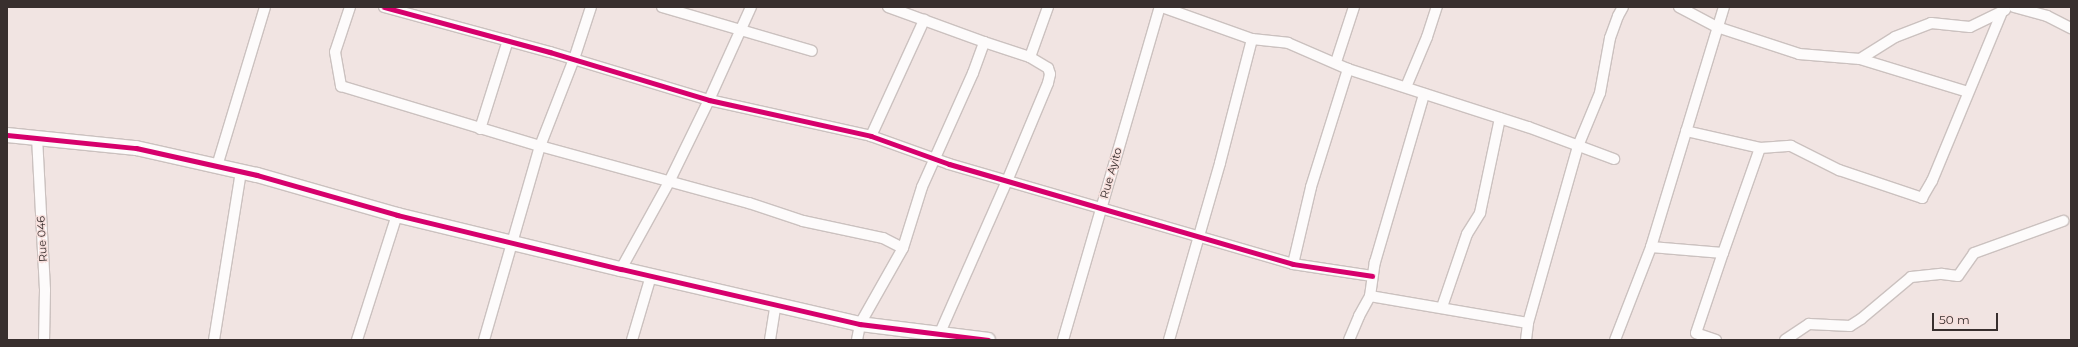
<!DOCTYPE html>
<html>
<head>
<meta charset="utf-8">
<style>
	body { margin:0 }
	#map { position:relative; width:2078px; height:347px; overflow:hidden; background:#f1e4e2; font-family:Montserrat,sans-serif }
	div>[style] { position:absolute }
	.roads { filter:drop-shadow(1px 0 #cbc1bf) drop-shadow(-1px 0 #cbc1bf) drop-shadow(0 1px #cbc1bf) drop-shadow(0 -1px #cbc1bf) }
	.street>* { height:10px; margin:-5px; padding:0 5px; transform-origin:5px; border-radius:5px; background:#fdfbfb }
	.secondary>* { height:14px; margin:-7px; padding:0 7px; transform-origin:7px; border-radius:7px; background:#fdfbfb }
	.cycleway>* { height:5px; margin:-2.5px; padding:0 2.5px; transform-origin:2.5px; border-radius:2.5px; background:#d6006c }
	span { translate:-50% -50%; white-space:nowrap; text-align:center; line-height:1.15; -webkit-text-stroke:3px #f7dfdc; paint-order:stroke }
	.street-label { font-size:11px; color:#382f2e }
	.frame { position:absolute; inset:0; border:8px solid #382f2e; pointer-events:none }
	.scale { position:absolute; left:1932px; top:313px; width:66px; height:18px; box-sizing:border-box; border:2px solid #382f2e; border-top:0; padding-left:5px; font-size:12px; line-height:14px; white-space:nowrap; color:#382f2e; -webkit-text-stroke:3px #f7dfdc; paint-order:stroke }
</style>
</head>
<body>
<div id="map">
	<div class="roads">
		<div class="street">
			<div style="left:350px;top:7px;width:47px;rotate:108.4deg"></div>
			<div style="left:335px;top:52px;width:35px;rotate:80deg"></div>
			<div style="left:341px;top:86px;width:208px;rotate:16.8deg"></div>
			<div style="left:540px;top:146px;width:202px;rotate:106.1deg"></div>
			<div style="left:384px;top:7px;width:172px;rotate:15.2deg"></div>
			<div style="left:550px;top:52px;width:166px;rotate:16.8deg"></div>
			<div style="left:709px;top:100px;width:166px;rotate:12.5deg"></div>
			<div style="left:871px;top:136px;width:83px;rotate:19.7deg"></div>
			<div style="left:949px;top:164px;width:358px;rotate:16.2deg"></div>
			<div style="left:1293px;top:264px;width:80px;rotate:8.6deg"></div>
			<div style="left:591px;top:7px;width:55px;rotate:108.1deg"></div>
			<div style="left:574px;top:59px;width:93px;rotate:111.3deg"></div>
			<div style="left:540px;top:146px;width:217px;rotate:15.3deg"></div>
			<div style="left:749px;top:203px;width:57px;rotate:18.4deg"></div>
			<div style="left:803px;top:221px;width:82px;rotate:12deg"></div>
			<div style="left:883px;top:238px;width:22px;rotate:27deg"></div>
			<div style="left:662px;top:7px;width:156px;rotate:16.3deg"></div>
			<div style="left:888px;top:7px;width:102px;rotate:20deg"></div>
			<div style="left:984px;top:42px;width:48px;rotate:18.1deg"></div>
			<div style="left:1030px;top:57px;width:53px;rotate:-70.2deg"></div>
			<div style="left:1162px;top:7px;width:96px;rotate:19.6deg"></div>
			<div style="left:1252px;top:39px;width:36px;rotate:6deg"></div>
			<div style="left:1288px;top:43px;width:65px;rotate:23.4deg"></div>
			<div style="left:1348px;top:69px;width:189px;rotate:17.9deg"></div>
			<div style="left:1528px;top:127px;width:92px;rotate:20.4deg"></div>
			<div style="left:1679px;top:7px;width:43px;rotate:27.8deg"></div>
			<div style="left:1717px;top:27px;width:86px;rotate:18.2deg"></div>
			<div style="left:1799px;top:54px;width:61px;rotate:4.7deg"></div>
			<div style="left:1860px;top:59px;width:113px;rotate:17deg"></div>
			<div style="left:2014px;top:7px;width:34px;rotate:15deg"></div>
			<div style="left:2047px;top:16px;width:27px;rotate:27deg"></div>
			<div style="left:1860px;top:59px;width:41px;rotate:-32.2deg"></div>
			<div style="left:1895px;top:37px;width:39px;rotate:-21deg"></div>
			<div style="left:1931px;top:23px;width:39px;rotate:6deg"></div>
			<div style="left:1970px;top:27px;width:39px;rotate:-26deg"></div>
			<div style="left:1336px;top:62px;width:58px;rotate:-71.9deg"></div>
			<div style="left:1406px;top:87px;width:54px;rotate:-67.2deg"></div>
			<div style="left:1427px;top:37px;width:32px;rotate:-72deg"></div>
			<div style="left:480px;top:129px;width:93px;rotate:-72.5deg"></div>
			<div style="left:1686px;top:131px;width:76px;rotate:12.9deg"></div>
			<div style="left:871px;top:136px;width:128px;rotate:-65.4deg"></div>
			<div style="left:37px;top:137px;width:153px;rotate:87deg"></div>
			<div style="left:45px;top:290px;width:50px;rotate:91.1deg"></div>
			<div style="left:217px;top:166px;width:166px;rotate:-73.2deg"></div>
			<div style="left:1651px;top:247px;width:72px;rotate:4.8deg"></div>
			<div style="left:1723px;top:253px;width:111px;rotate:-70.6deg"></div>
			<div style="left:1760px;top:148px;width:31px;rotate:-4deg"></div>
			<div style="left:1791px;top:146px;width:54px;rotate:26.6deg"></div>
			<div style="left:1839px;top:170px;width:88px;rotate:18.6deg"></div>
			<div style="left:1922px;top:198px;width:20px;rotate:-60deg"></div>
			<div style="left:1932px;top:181px;width:188px;rotate:-67.5deg"></div>
			<div style="left:1293px;top:264px;width:79px;rotate:-76.8deg"></div>
			<div style="left:1311px;top:187px;width:124px;rotate:-72.6deg"></div>
			<div style="left:621px;top:269px;width:99px;rotate:-61.1deg"></div>
			<div style="left:669px;top:182px;width:91px;rotate:-64deg"></div>
			<div style="left:709px;top:100px;width:102px;rotate:-65.7deg"></div>
			<div style="left:1370px;top:296px;width:160px;rotate:9.7deg"></div>
			<div style="left:1442px;top:307px;width:77px;rotate:-71.1deg"></div>
			<div style="left:1467px;top:234px;width:25px;rotate:-58deg"></div>
			<div style="left:1480px;top:213px;width:97px;rotate:-78.1deg"></div>
			<div style="left:939px;top:335px;width:168px;rotate:-66.2deg"></div>
			<div style="left:1007px;top:181px;width:106px;rotate:-67.3deg"></div>
			<div style="left:1048px;top:83px;width:9px;rotate:-77deg"></div>
			<div style="left:1050px;top:74px;width:6px;rotate:-108deg"></div>
			<div style="left:1048px;top:68px;width:21px;rotate:-149deg"></div>
			<div style="left:214px;top:340px;width:170px;rotate:-80.9deg"></div>
			<div style="left:357px;top:340px;width:131px;rotate:-72.3deg"></div>
			<div style="left:632px;top:340px;width:67px;rotate:-73.5deg"></div>
			<div style="left:770px;top:340px;width:36px;rotate:-81deg"></div>
			<div style="left:857px;top:340px;width:16px;rotate:-79deg"></div>
			<div style="left:860px;top:324px;width:87px;rotate:-60.5deg"></div>
			<div style="left:903px;top:248px;width:64px;rotate:-72.7deg"></div>
			<div style="left:922px;top:187px;width:125px;rotate:-65.9deg"></div>
			<div style="left:973px;top:73px;width:33px;rotate:-70deg"></div>
			<div style="left:1063px;top:340px;width:347px;rotate:-73.8deg"></div>
			<div style="left:1169px;top:340px;width:184px;rotate:-73.9deg"></div>
			<div style="left:1220px;top:163px;width:128px;rotate:-75.5deg"></div>
			<div style="left:1349px;top:340px;width:26px;rotate:-67deg"></div>
			<div style="left:1359px;top:316px;width:23px;rotate:-61deg"></div>
			<div style="left:1370px;top:296px;width:34px;rotate:-82deg"></div>
			<div style="left:1375px;top:262px;width:175px;rotate:-73.7deg"></div>
			<div style="left:1526px;top:340px;width:17px;rotate:-83deg"></div>
			<div style="left:1528px;top:323px;width:184px;rotate:-74.2deg"></div>
			<div style="left:1578px;top:146px;width:57px;rotate:-67.5deg"></div>
			<div style="left:1600px;top:93px;width:56px;rotate:-79.7deg"></div>
			<div style="left:1610px;top:38px;width:23px;rotate:-70deg"></div>
			<div style="left:1618px;top:16px;width:10px;rotate:-61deg"></div>
			<div style="left:1615px;top:340px;width:100px;rotate:-68.8deg"></div>
			<div style="left:1651px;top:247px;width:251px;rotate:-73.1deg"></div>
			<div style="left:1716px;top:340px;width:21px;rotate:-161deg"></div>
			<div style="left:1696px;top:333px;width:84px;rotate:-71.4deg"></div>
			<div style="left:1785px;top:340px;width:29px;rotate:-34deg"></div>
			<div style="left:1809px;top:324px;width:41px;rotate:2.8deg"></div>
			<div style="left:1850px;top:326px;width:13px;rotate:-32deg"></div>
			<div style="left:1861px;top:319px;width:65px;rotate:-40deg"></div>
			<div style="left:1911px;top:277px;width:31px;rotate:-6deg"></div>
			<div style="left:1942px;top:274px;width:16px;rotate:7deg"></div>
			<div style="left:1958px;top:276px;width:28px;rotate:-55deg"></div>
			<div style="left:1974px;top:253px;width:95px;rotate:-19.8deg"></div>
		</div>
		<div class="secondary">
			<div style="left:7px;top:135px;width:130px;rotate:5.8deg"></div>
			<div style="left:136px;top:148px;width:124px;rotate:12.6deg"></div>
			<div style="left:257px;top:175px;width:146px;rotate:15.9deg"></div>
			<div style="left:397px;top:215px;width:230px;rotate:13.6deg"></div>
			<div style="left:621px;top:269px;width:245px;rotate:13deg"></div>
			<div style="left:860px;top:324px;width:129px;rotate:7.1deg"></div>
		</div>
	</div>
	<div class="cycleway">
		<div style="left:384px;top:7px;width:172px;rotate:15.2deg"></div>
		<div style="left:550px;top:52px;width:166px;rotate:16.8deg"></div>
		<div style="left:709px;top:100px;width:166px;rotate:12.5deg"></div>
		<div style="left:871px;top:136px;width:83px;rotate:19.7deg"></div>
		<div style="left:949px;top:164px;width:358px;rotate:16.2deg"></div>
		<div style="left:1293px;top:264px;width:80px;rotate:8.6deg"></div>
		<div style="left:7px;top:135px;width:130px;rotate:5.8deg"></div>
		<div style="left:136px;top:148px;width:124px;rotate:12.6deg"></div>
		<div style="left:257px;top:175px;width:146px;rotate:15.9deg"></div>
		<div style="left:397px;top:215px;width:230px;rotate:13.6deg"></div>
		<div style="left:621px;top:269px;width:245px;rotate:13deg"></div>
		<div style="left:860px;top:324px;width:129px;rotate:7.1deg"></div>
	</div>
	<div class="street-label">
		<span style="left:1111px;top:173px;rotate:-74deg">Rue Ayito</span>
		<span style="left:42px;top:239px;rotate:-93deg">Rue 046</span>
	</div>
	<div class="frame"></div>
	<div class="scale">50 m</div>
</div>
</body>
</html>
